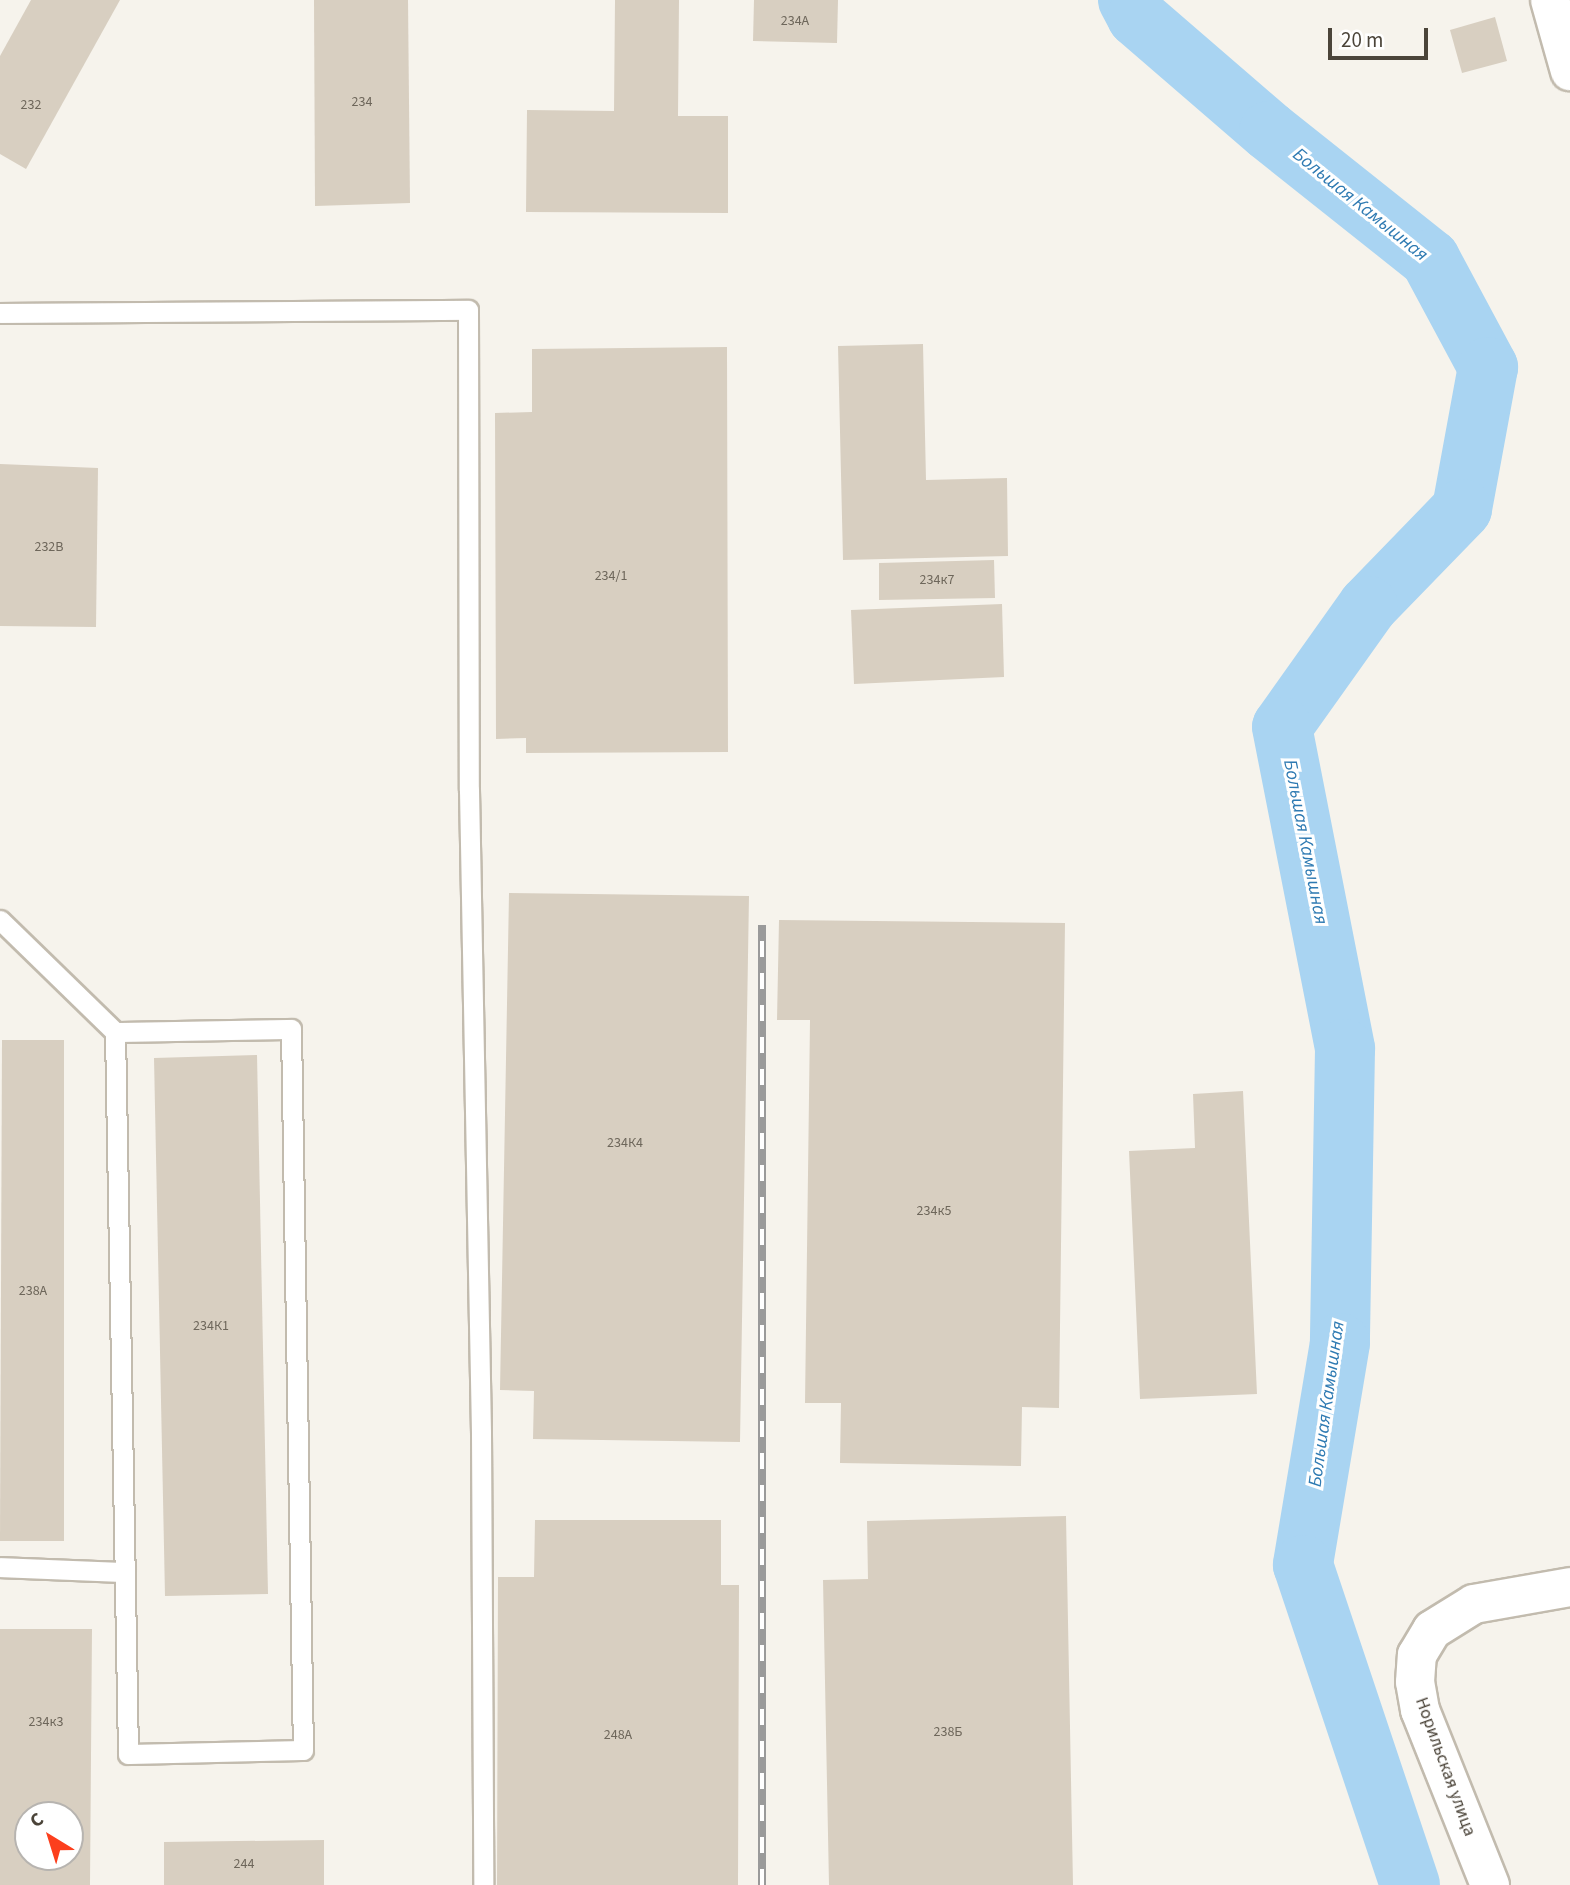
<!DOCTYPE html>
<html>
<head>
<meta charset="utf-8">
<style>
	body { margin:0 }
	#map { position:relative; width:1570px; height:1885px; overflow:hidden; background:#f6f3ec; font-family:"Source Sans 3",sans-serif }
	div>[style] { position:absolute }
	.river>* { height:60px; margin:-30px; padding:0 30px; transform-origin:30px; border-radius:30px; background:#a9d4f2 }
	.building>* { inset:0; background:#d8cfc1 }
	.roads { filter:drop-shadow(2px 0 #c2bbae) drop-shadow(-2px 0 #c2bbae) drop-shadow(0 2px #c2bbae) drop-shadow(0 -2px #c2bbae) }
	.lane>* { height:19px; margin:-9.5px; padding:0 9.5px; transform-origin:9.5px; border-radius:9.5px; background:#fff }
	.street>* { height:38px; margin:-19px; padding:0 19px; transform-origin:19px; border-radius:19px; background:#fff }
	.rail>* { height:8px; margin-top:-4px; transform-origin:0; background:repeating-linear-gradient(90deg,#fff 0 16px,#9a9a9a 0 32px); box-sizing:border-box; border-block:2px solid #9a9a9a }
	span { translate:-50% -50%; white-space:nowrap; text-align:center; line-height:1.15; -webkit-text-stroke:6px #fff; paint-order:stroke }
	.number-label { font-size:14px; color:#6e675b }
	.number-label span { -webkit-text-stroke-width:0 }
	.street-label { font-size:18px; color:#4b4439 }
	.water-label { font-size:19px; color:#2e7ab2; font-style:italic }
	.north { position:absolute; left:14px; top:1801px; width:70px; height:70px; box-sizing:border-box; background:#fff; border:2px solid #b7b4b0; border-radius:50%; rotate:322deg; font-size:19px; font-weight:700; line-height:28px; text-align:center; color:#4b4439 }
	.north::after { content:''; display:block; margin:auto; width:24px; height:32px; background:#fc3f1d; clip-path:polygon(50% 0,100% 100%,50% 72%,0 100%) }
	.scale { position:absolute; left:1328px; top:28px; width:100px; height:32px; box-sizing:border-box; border:4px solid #4b4439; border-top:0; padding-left:9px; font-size:21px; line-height:24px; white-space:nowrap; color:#4b4439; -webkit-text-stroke:5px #fff; paint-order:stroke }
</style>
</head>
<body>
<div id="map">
	<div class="river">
		<div style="left:1128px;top:0;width:19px;rotate:62deg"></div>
		<div style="left:1137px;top:17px;width:174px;rotate:40.8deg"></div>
		<div style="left:1269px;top:131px;width:206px;rotate:38.5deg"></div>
		<div style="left:1430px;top:259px;width:123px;rotate:61.8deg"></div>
		<div style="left:1488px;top:367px;width:144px;rotate:100.4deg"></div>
		<div style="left:1462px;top:509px;width:135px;rotate:134.1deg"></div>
		<div style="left:1368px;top:606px;width:148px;rotate:125.4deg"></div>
		<div style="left:1282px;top:727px;width:328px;rotate:78.9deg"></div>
		<div style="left:1345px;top:1049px;width:294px;rotate:91deg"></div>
		<div style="left:1340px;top:1343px;width:225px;rotate:99.5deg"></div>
		<div style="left:1303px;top:1565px;width:337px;rotate:71.5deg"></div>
	</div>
	<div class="building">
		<div style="clip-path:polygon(31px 0,120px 0,26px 169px,0 154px,0 56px)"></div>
		<div style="clip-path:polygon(314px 0,408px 0,410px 203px,315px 206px)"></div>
		<div style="clip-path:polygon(615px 0,679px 0,678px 116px,728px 116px,728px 213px,526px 212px,527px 110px,614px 111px)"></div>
		<div style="clip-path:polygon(754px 0,838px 0,837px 43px,753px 41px)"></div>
		<div style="clip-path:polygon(1495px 17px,1507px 61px,1462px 73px,1450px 30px)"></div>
		<div style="clip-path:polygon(923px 344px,926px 480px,1007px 478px,1008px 556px,843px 560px,838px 346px)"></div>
		<div style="clip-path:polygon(727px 347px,728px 752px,526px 753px,526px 738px,496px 739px,495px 413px,532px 412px,532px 349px)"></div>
		<div style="clip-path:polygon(0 464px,98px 468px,96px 627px,0 626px)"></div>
		<div style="clip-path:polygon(994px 560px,995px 598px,879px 600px,879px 563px)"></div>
		<div style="clip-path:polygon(1002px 604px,1004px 677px,854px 684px,851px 610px)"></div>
		<div style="clip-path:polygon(509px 893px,749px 896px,740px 1442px,533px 1439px,534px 1391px,500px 1390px)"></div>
		<div style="clip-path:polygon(779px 920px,1065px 923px,1059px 1408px,1022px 1407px,1021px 1466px,840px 1463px,841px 1403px,805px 1403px,810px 1020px,777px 1020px)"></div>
		<div style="clip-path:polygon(2px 1040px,64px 1040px,64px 1541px,0 1541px)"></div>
		<div style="clip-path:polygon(257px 1055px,268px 1594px,165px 1596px,154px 1058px)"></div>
		<div style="clip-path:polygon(1243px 1091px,1257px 1394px,1140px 1399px,1129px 1151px,1195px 1148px,1193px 1094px)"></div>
		<div style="clip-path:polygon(1066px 1516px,1073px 1885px,829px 1885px,823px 1580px,868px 1579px,867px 1521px)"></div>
		<div style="clip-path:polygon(535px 1520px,721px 1520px,721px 1585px,739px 1585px,738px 1885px,497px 1885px,498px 1577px,534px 1577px)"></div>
		<div style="clip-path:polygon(evenodd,0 1629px,92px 1629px,90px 1885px,0 1885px,0 1629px,28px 1815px,70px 1815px,70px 1857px,28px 1857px,28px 1815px)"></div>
		<div style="clip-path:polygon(324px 1840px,324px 1885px,164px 1885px,164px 1842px)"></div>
	</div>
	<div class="roads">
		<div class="lane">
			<div style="left:0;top:313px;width:468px;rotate:-0.4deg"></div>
			<div style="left:468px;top:310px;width:480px;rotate:89.9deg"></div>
			<div style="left:469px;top:790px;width:643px;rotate:88.93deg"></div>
			<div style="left:481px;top:1433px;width:452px;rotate:89.7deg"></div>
			<div style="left:0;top:920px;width:161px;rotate:44.2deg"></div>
			<div style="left:291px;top:1029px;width:721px;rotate:89.05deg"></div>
			<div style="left:303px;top:1750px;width:175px;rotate:178.7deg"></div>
			<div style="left:128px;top:1754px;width:722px;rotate:-91.03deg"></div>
			<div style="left:115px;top:1032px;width:176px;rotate:-1deg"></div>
			<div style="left:0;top:1567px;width:125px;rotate:2.3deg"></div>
		</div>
		<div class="street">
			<div style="left:1550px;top:0;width:74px;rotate:74.3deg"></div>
			<div style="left:1490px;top:1885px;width:188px;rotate:-111.8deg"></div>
			<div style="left:1420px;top:1710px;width:28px;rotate:-100deg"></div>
			<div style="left:1415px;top:1682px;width:27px;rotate:-86deg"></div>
			<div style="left:1417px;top:1655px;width:29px;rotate:-59deg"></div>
			<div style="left:1432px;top:1630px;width:49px;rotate:-31.8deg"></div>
			<div style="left:1474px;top:1604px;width:97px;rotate:-10deg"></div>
		</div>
	</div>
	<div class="rail">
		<div style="left:762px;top:1885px;width:960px;rotate:-90deg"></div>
	</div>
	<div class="number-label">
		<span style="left:795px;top:21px">234А</span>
		<span style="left:362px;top:102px">234</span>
		<span style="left:31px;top:105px">232</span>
		<span style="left:49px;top:547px">232В</span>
		<span style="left:611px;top:576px">234/1</span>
		<span style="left:937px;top:580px">234к7</span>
		<span style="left:625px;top:1143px">234К4</span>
		<span style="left:934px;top:1211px">234к5</span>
		<span style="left:33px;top:1291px">238А</span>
		<span style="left:211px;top:1326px">234К1</span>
		<span style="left:46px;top:1722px">234к3</span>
		<span style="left:948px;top:1732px">238Б</span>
		<span style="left:618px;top:1735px">248А</span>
		<span style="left:244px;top:1864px">244</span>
	</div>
	<div class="street-label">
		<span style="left:1445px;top:1767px;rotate:70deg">Норильская улица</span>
	</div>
	<div class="water-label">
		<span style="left:1360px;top:205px;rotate:39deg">Большая Камышная</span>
		<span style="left:1305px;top:842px;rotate:79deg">Большая Камышная</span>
		<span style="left:1327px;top:1404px;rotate:-82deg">Большая Камышная</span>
	</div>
	<div class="north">С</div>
	<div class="scale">20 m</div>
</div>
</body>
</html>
